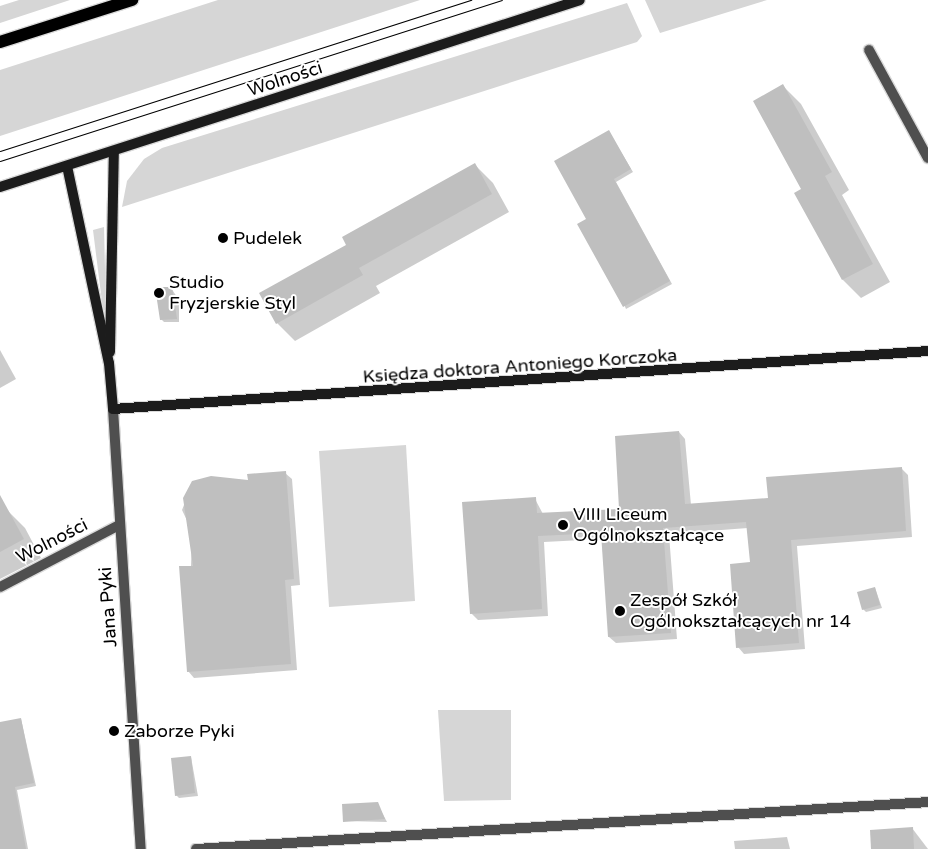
<!DOCTYPE html>
<html>
<head>
<meta charset="utf-8">
<style>
	body { margin:0 }
	#map { position:relative; width:928px; height:849px; overflow:hidden; background:#fff; font-family:"Varela Round",sans-serif }
	div>[style] { position:absolute }
	.green>* { inset:0; background:#d6d6d6 }
	.shadow>* { inset:0; background:#0003 }
	.building>* { inset:0; background:#bfbfbf }
	.roads { filter:drop-shadow(1px 0 #dbdbdb) drop-shadow(-1px 0 #dbdbdb) drop-shadow(0 1px #dbdbdb) drop-shadow(0 -1px #dbdbdb) }
	.street>* { height:10px; margin:-5px; padding:0 5px; transform-origin:5px; border-radius:5px; background:#4f4f4f }
	.secondary>* { height:10px; margin:-5px; padding:0 5px; transform-origin:5px; border-radius:5px; background:#1c1c1c }
	.primary>* { height:12px; margin:-6px; padding:0 6px; transform-origin:6px; border-radius:6px; background:#000 }
	.tram>* { height:1px; margin:-0.5px; padding:0 0.5px; transform-origin:0.5px; border-radius:0.5px; background:#000 }
	.dots>* { width:14px; height:14px; translate:-50% -50%; box-sizing:border-box; border:2px solid #fff; border-radius:50% }
	span { translate:-50% -50%; white-space:nowrap; text-align:center; line-height:1.15; -webkit-text-stroke:4px #fff; paint-order:stroke }
	.street-label { font-size:18px; color:#000 }
	.poi-label { font-size:18px; color:#000 }
	.left { translate:0 -50%; text-align:left }
</style>
</head>
<body>
<div id="map">
	<div class="green">
		<div style="clip-path:polygon(19px 0,70px 0,0 23px,0 6px)"></div>
		<div style="clip-path:polygon(218px 0,420px 0,0 136px,0 70px)"></div>
		<div style="clip-path:polygon(645px 0,767px 0,660px 33px)"></div>
		<div style="clip-path:polygon(627px 3px,642px 36px,637px 42px,122px 207px,127px 181px,144px 159px,162px 148px)"></div>
		<div style="clip-path:polygon(104px 227px,106px 310px,103px 310px,93px 230px)"></div>
		<div style="clip-path:polygon(406px 445px,415px 601px,329px 607px,319px 451px)"></div>
		<div style="clip-path:polygon(438px 710px,511px 710px,511px 800px,444px 801px)"></div>
	</div>
	<div class="shadow">
		<div style="clip-path:polygon(783px 86px,801px 104px,849px 190px,842px 195px,890px 282px,861px 298px,843px 280px,796px 193px,803px 189px)"></div>
		<div style="clip-path:polygon(609px 132px,633px 172px,616px 182px,672px 284px,626px 309px,588px 220px)"></div>
		<div style="clip-path:polygon(475px 165px,493px 183px,509px 212px,376px 286px,380px 293px,295px 341px,277px 323px,348px 245px)"></div>
		<div style="clip-path:polygon(171px 288px,179px 300px,179px 322px,164px 322px,161px 319px)"></div>
		<div style="clip-path:polygon(0 350px,16px 379px,0 388px)"></div>
		<div style="clip-path:polygon(679px 432px,685px 439px,691px 505px,769px 499px,901px 468px,908px 475px,912px 537px,797px 546px,805px 649px,744px 654px,738px 647px,751px 564px,748px 528px,669px 534px,677px 639px,616px 643px,609px 637px,602px 539px,544px 542px,548px 616px,478px 620px,471px 613px,535px 499px,543px 514px,620px 510px)"></div>
		<div style="clip-path:polygon(285px 473px,292px 479px,300px 585px,291px 586px,297px 670px,194px 678px,188px 671px,192px 531px,182px 510px,193px 482px,249px 481px)"></div>
		<div style="clip-path:polygon(7px 510px,25px 528px,41px 558px,0 579px,0 514px)"></div>
		<div style="clip-path:polygon(875px 588px,882px 608px,866px 612px,863px 609px)"></div>
		<div style="clip-path:polygon(21px 719px,36px 786px,17px 790px,28px 849px,0 849px,0 723px)"></div>
		<div style="clip-path:polygon(191px 757px,198px 796px,179px 798px,176px 795px)"></div>
		<div style="clip-path:polygon(377px 803px,387px 822px,345px 821px)"></div>
		<div style="clip-path:polygon(912px 828px,928px 849px,873px 849px)"></div>
		<div style="clip-path:polygon(787px 837px,790px 849px,735px 849px,734px 841px)"></div>
	</div>
	<div class="building">
		<div style="clip-path:polygon(783px 84px,832px 172px,825px 176px,873px 264px,842px 280px,794px 193px,801px 189px,753px 101px)"></div>
		<div style="clip-path:polygon(609px 130px,631px 169px,614px 179px,670px 281px,623px 307px,577px 224px,586px 219px,554px 161px)"></div>
		<div style="clip-path:polygon(475px 163px,492px 194px,359px 268px,363px 275px,276px 324px,259px 293px,346px 245px,342px 237px)"></div>
		<div style="clip-path:polygon(155px 287px,172px 287px,177px 319px,160px 320px)"></div>
		<div style="clip-path:polygon(679px 431px,685px 504px,768px 498px,766px 477px,902px 467px,906px 531px,791px 540px,799px 643px,736px 648px,730px 564px,750px 562px,746px 522px,663px 528px,671px 633px,608px 637px,601px 533px,538px 536px,542px 609px,470px 614px,462px 502px,536px 497px,537px 513px,619px 509px,615px 436px)"></div>
		<div style="clip-path:polygon(286px 471px,294px 579px,285px 580px,291px 664px,187px 672px,179px 566px,193px 566px,183px 498px,192px 481px,211px 476px,248px 480px,247px 474px)"></div>
		<div style="clip-path:polygon(0 495px,24px 539px,0 552px)"></div>
		<div style="clip-path:polygon(875px 587px,880px 605px,862px 610px,857px 592px)"></div>
		<div style="clip-path:polygon(21px 718px,34px 783px,15px 787px,26px 849px,0 849px,0 722px)"></div>
		<div style="clip-path:polygon(191px 756px,195px 793px,175px 796px,171px 758px)"></div>
		<div style="clip-path:polygon(378px 802px,385px 819px,343px 822px,342px 804px)"></div>
		<div style="clip-path:polygon(913px 827px,914px 849px,871px 849px,870px 830px)"></div>
	</div>
	<div class="roads">
		<div class="street">
			<div style="left:869px;top:50px;width:123px;rotate:61.4deg"></div>
			<div style="left:113px;top:409px;width:441px;rotate:86.4deg"></div>
			<div style="left:0;top:587px;width:134px;rotate:-27.5deg"></div>
			<div style="left:196px;top:849px;width:734px;rotate:-3.67deg"></div>
		</div>
		<div class="secondary">
			<div style="left:67px;top:166px;width:201px;rotate:78deg"></div>
			<div style="left:109px;top:363px;width:46px;rotate:85deg"></div>
			<div style="left:113px;top:409px;width:817px;rotate:-4.07deg"></div>
			<div style="left:0;top:187px;width:609px;rotate:-17.87deg"></div>
			<div style="left:110px;top:352px;width:201px;rotate:-88.9deg"></div>
		</div>
		<div class="primary">
			<div style="left:0;top:42px;width:139px;rotate:-17.7deg"></div>
		</div>
	</div>
	<div class="tram">
		<div style="left:0;top:151px;width:495px;rotate:-17.8deg"></div>
		<div style="left:0;top:161px;width:527px;rotate:-17.78deg"></div>
	</div>
	<div class="dots">
		<div style="left:223px;top:238px;background:#000"></div>
		<div style="left:159px;top:293px;background:#000"></div>
		<div style="left:563px;top:525px;background:#000"></div>
		<div style="left:620px;top:611px;background:#000"></div>
		<div style="left:114px;top:731px;background:#000"></div>
	</div>
	<div class="street-label">
		<span style="left:285px;top:79px;rotate:-18deg">Wolności</span>
		<span style="left:520px;top:366px;rotate:-4deg">Księdza doktora Antoniego Korczoka</span>
		<span style="left:52px;top:541px;rotate:-27deg">Wolności</span>
		<span style="left:108px;top:607px;rotate:-94deg">Jana Pyki</span>
	</div>
	<div class="poi-label">
		<span class="left" style="left:233px;top:238px">Pudelek</span>
		<span class="left" style="left:169px;top:293px">Studio<br>Fryzjerskie Styl</span>
		<span class="left" style="left:573px;top:525px">VIII Liceum<br>Ogólnokształcące</span>
		<span class="left" style="left:630px;top:611px">Zespół Szkół<br>Ogólnokształcących nr 14</span>
		<span class="left" style="left:124px;top:731px">Zaborze Pyki</span>
	</div>
</div>
</body>
</html>
